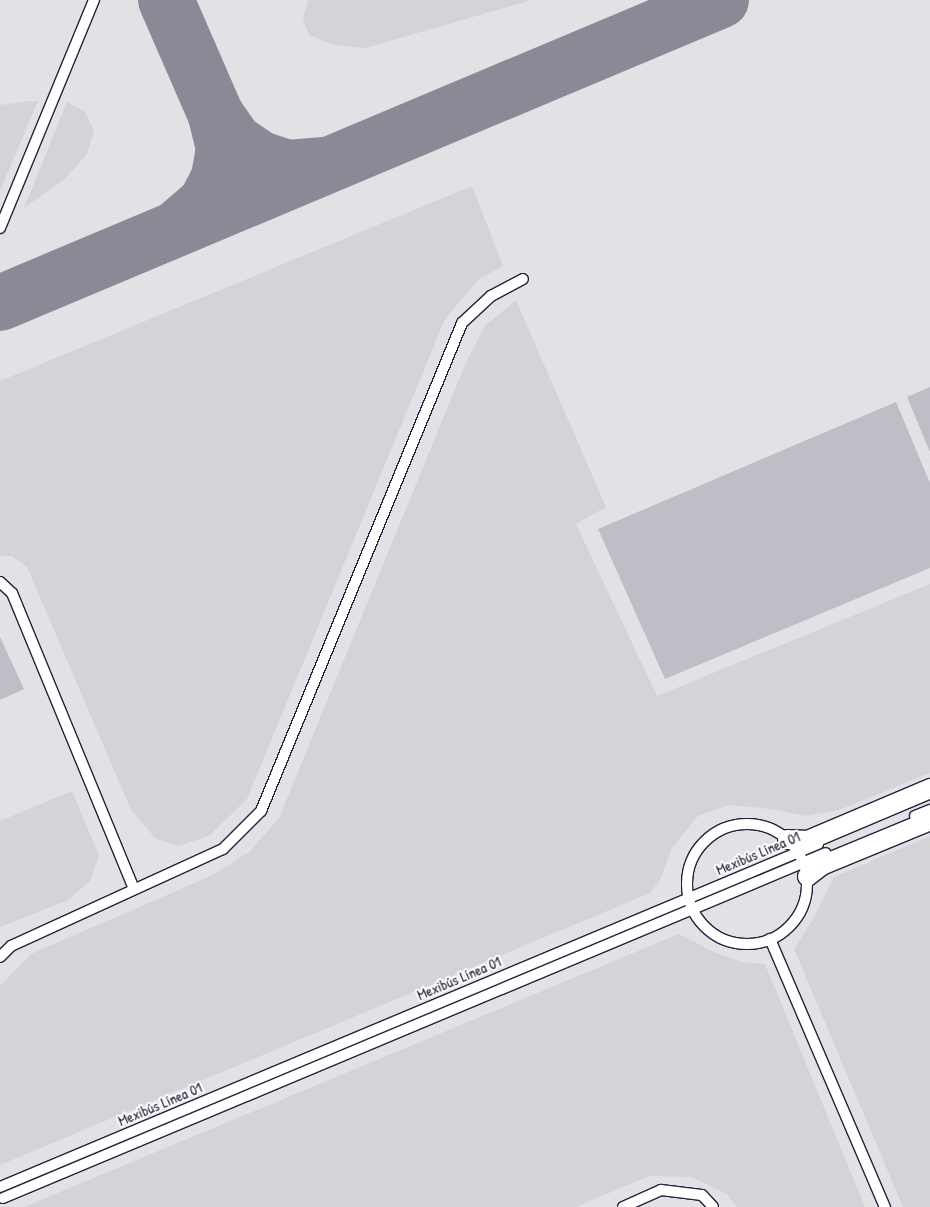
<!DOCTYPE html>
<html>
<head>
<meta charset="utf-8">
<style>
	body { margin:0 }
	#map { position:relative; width:930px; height:1207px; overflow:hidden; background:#f2f2f3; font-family:"Patrick Hand",sans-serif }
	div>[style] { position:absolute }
	.built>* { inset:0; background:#e2e2e6 }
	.green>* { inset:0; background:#d3d3d8 }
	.taxiway>* { height:56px; margin:-28px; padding:0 28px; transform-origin:28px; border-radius:28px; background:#8a8a97 }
	.building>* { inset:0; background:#bebec6 }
	.roads { filter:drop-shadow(1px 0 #22223b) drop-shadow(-1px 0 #22223b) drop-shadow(0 1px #22223b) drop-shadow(0 -1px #22223b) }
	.lane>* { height:10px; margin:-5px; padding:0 5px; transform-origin:5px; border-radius:5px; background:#fff }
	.lane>.ring { margin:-5px; padding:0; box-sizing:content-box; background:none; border:10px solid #fff; border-radius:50% }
	.street>* { height:19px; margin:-9.5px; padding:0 9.5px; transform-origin:9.5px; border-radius:9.5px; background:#fff }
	span { translate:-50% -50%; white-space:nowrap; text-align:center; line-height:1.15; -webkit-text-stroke:4px #fff; paint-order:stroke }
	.street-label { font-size:15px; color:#22223b }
</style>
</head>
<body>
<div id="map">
	<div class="built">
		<div style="clip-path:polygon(0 0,930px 0,930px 1207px,0 1207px)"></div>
	</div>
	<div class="green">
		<div style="clip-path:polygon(308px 0,532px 0,365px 48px,334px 45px,309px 35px,303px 19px)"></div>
		<div style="clip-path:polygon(29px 101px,38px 101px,0 191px,0 105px)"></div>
		<div style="clip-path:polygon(67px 102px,85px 112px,94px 130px,87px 154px,65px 179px,24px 208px)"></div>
		<div style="clip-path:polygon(472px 186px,503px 266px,478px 280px,445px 319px,247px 799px,209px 836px,178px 846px,155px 838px,131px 810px,27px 567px,12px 556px,0 556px,0 381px)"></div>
		<div style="clip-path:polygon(516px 300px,606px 507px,576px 524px,657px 696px,930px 584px,930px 773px,839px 810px,806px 816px,771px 809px,729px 805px,698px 816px,672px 848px,660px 880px,650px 893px,0 1165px,0 986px,31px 954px,213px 875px,250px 851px,279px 818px,467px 360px,485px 326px)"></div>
		<div style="clip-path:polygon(72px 791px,99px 855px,90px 881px,68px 900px,0 927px,0 821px)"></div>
		<div style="clip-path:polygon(930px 836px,930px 1207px,903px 1207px,794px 949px,813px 919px,834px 877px)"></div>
		<div style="clip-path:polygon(679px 934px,714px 952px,742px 962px,765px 964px,865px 1207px,737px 1207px,727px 1194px,692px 1177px,649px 1176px,576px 1207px,24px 1207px)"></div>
	</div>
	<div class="taxiway">
		<div style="left:166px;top:0;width:125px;rotate:66.5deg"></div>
		<div style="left:177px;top:228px;width:38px;rotate:-41deg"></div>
		<div style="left:206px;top:203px;width:29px;rotate:-63deg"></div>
		<div style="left:219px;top:177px;width:29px;rotate:-80deg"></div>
		<div style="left:224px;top:148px;width:34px;rotate:-104deg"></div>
		<div style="left:216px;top:115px;width:33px;rotate:55deg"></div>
		<div style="left:235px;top:142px;width:30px;rotate:34deg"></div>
		<div style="left:260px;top:159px;width:29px;rotate:18deg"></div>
		<div style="left:288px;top:168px;width:37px;rotate:-5deg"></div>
		<div style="left:0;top:303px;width:782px;rotate:-22.79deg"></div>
	</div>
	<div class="building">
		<div style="clip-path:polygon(930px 387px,930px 452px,907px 397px)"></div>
		<div style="clip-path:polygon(896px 402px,930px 483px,930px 568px,665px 679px,598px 529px)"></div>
		<div style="clip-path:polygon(0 637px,24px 689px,0 700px)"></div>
	</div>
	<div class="roads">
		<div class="lane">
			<div style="left:0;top:228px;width:247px;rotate:-67.6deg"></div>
			<div style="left:0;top:582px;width:16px;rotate:43deg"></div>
			<div style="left:12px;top:593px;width:320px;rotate:67.6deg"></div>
			<div style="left:915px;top:816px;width:16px;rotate:-22deg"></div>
			<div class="ring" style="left:687px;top:824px;width:110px;height:110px"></div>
			<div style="left:770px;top:939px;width:292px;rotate:66.8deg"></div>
			<div style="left:0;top:957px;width:16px;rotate:-45deg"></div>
			<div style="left:11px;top:946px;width:233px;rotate:-24.6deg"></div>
			<div style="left:223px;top:849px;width:54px;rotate:-45deg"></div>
			<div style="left:261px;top:811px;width:528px;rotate:-67.61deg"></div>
			<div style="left:462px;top:323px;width:40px;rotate:-43deg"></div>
			<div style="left:491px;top:296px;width:36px;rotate:-28deg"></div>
			<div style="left:0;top:1187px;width:887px;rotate:-22.75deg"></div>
			<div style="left:3px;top:1198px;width:892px;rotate:-22.74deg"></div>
			<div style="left:623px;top:1207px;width:42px;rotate:-24.1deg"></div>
			<div style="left:661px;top:1190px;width:41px;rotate:7deg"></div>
			<div style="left:702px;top:1195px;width:16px;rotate:47deg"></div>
		</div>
		<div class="street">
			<div style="left:787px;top:839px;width:20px;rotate:3deg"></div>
			<div style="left:807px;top:840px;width:134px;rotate:-22.9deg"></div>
			<div style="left:807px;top:876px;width:18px;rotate:-38deg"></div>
			<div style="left:821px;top:865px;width:118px;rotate:-22.4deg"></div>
		</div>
	</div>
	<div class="street-label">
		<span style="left:758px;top:853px;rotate:-23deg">Mexibús Línea 01</span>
		<span style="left:459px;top:978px;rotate:-23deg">Mexibús Línea 01</span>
		<span style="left:160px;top:1104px;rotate:-23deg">Mexibús Línea 01</span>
	</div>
</div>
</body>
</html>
